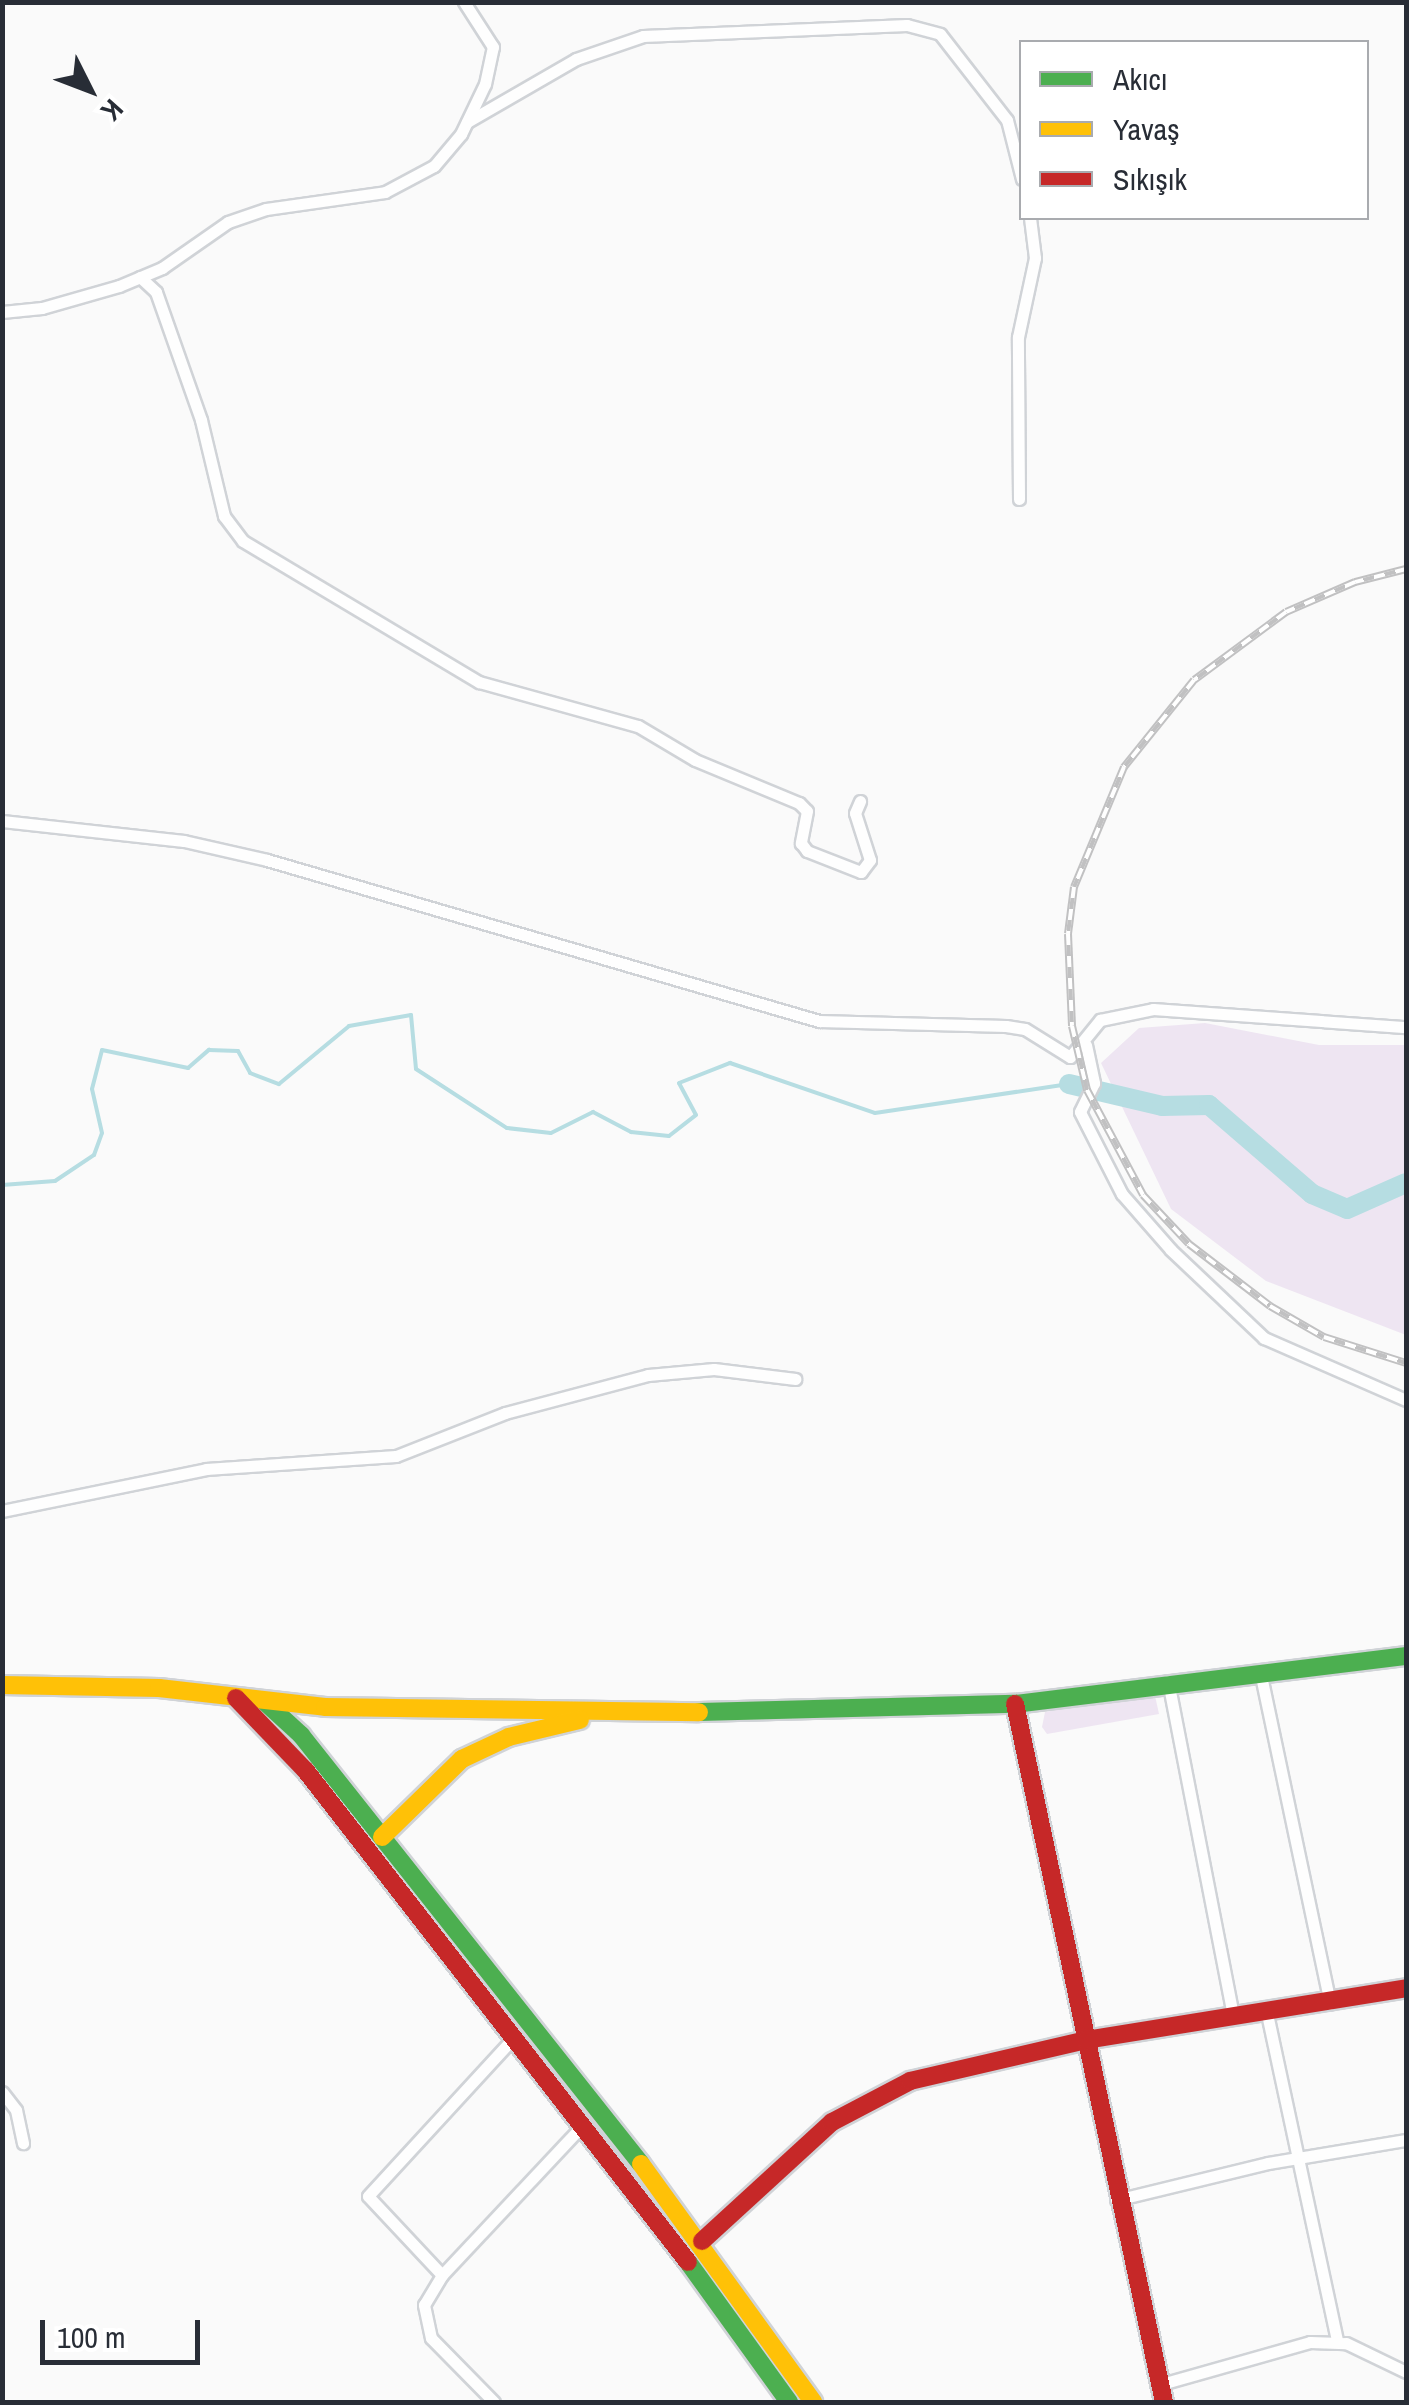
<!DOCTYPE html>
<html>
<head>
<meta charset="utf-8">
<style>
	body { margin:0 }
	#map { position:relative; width:1409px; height:2405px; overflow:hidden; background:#fafafa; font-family:"Archivo Narrow",sans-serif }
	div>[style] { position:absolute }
	.green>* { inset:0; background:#eee5f2 }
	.stream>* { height:4px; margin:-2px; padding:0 2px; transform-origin:2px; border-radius:2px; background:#b6dde2 }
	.river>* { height:20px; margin:-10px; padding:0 10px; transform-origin:10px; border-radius:10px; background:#b6dde2 }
	.roads { filter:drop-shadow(2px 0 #d0d3d7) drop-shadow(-2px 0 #d0d3d7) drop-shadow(0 2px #d0d3d7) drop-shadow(0 -2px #d0d3d7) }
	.street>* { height:11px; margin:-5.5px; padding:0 5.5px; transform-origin:5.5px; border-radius:5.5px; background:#fefefe }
	.fast>* { height:18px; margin:-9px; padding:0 9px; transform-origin:9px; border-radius:9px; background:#4caf50 }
	.slow>* { height:18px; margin:-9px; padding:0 9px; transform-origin:9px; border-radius:9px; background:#ffc107 }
	.jam>* { height:18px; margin:-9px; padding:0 9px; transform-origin:9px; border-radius:9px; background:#c62828 }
	.rail>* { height:8px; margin-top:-4px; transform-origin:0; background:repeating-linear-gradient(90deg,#fff 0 11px,#c1c1c2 0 22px); box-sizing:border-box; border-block:2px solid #c1c1c2 }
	span { translate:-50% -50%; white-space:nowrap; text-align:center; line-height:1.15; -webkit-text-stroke:9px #fff; paint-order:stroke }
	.frame { position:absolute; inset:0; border:5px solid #282d36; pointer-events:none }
	.legend { position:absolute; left:1019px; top:40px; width:350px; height:180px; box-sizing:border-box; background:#fff; border:2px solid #a9abaf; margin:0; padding:12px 18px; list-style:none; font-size:30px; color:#282d36 }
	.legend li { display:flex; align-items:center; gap:20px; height:50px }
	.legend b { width:50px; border:2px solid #a9abaf }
	.north { position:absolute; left:40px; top:40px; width:100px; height:100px; -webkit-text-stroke:8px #fff; paint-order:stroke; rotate:132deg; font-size:28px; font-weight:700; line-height:40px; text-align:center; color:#282d36 }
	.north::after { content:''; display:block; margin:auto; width:35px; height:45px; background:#282d36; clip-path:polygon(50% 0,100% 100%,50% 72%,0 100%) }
	.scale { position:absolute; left:40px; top:2320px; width:160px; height:45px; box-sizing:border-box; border:5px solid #282d36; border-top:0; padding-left:12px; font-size:30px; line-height:35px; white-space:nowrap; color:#282d36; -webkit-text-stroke:8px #fff; paint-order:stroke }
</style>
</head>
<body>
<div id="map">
	<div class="green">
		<div style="clip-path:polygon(1205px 1023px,1319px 1045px,1406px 1045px,1406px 1335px,1266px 1281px,1171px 1209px,1101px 1063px,1139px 1028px)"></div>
		<div style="clip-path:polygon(1154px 1691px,1159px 1714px,1047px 1734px,1042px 1727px,1045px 1712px)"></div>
	</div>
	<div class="stream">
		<div style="left:2px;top:1185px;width:53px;rotate:-4.3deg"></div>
		<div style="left:55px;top:1181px;width:47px;rotate:-33.7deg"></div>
		<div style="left:94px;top:1155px;width:23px;rotate:-70deg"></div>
		<div style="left:102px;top:1133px;width:45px;rotate:-102.8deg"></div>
		<div style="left:92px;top:1089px;width:40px;rotate:-75.6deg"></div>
		<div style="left:102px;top:1050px;width:88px;rotate:11.8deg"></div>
		<div style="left:188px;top:1068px;width:28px;rotate:-41deg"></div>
		<div style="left:209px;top:1050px;width:29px;rotate:2deg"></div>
		<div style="left:238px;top:1051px;width:25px;rotate:61deg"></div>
		<div style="left:250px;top:1073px;width:31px;rotate:21deg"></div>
		<div style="left:279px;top:1084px;width:91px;rotate:-39.6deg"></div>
		<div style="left:349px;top:1026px;width:63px;rotate:-10.1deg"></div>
		<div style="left:411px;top:1015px;width:54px;rotate:84.7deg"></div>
		<div style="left:416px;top:1069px;width:108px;rotate:33deg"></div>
		<div style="left:507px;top:1128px;width:44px;rotate:6.5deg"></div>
		<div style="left:551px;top:1133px;width:47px;rotate:-26.6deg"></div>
		<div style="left:593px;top:1112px;width:43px;rotate:27.8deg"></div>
		<div style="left:631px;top:1132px;width:38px;rotate:6deg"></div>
		<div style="left:669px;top:1136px;width:34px;rotate:-38deg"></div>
		<div style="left:696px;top:1115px;width:36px;rotate:-118deg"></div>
		<div style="left:679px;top:1083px;width:55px;rotate:-21.4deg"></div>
		<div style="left:730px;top:1063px;width:153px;rotate:19deg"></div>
		<div style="left:875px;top:1113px;width:196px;rotate:-8.5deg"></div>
	</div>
	<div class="river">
		<div style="left:1069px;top:1084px;width:96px;rotate:13.3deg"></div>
		<div style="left:1162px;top:1106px;width:47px;rotate:-1.2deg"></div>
		<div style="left:1209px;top:1105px;width:136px;rotate:40.8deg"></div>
		<div style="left:1312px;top:1194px;width:38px;rotate:23deg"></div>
		<div style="left:1347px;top:1209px;width:64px;rotate:-23.8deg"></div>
	</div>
	<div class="roads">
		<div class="street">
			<div style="left:467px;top:122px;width:126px;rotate:-30deg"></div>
			<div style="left:576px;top:59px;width:71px;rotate:-18.9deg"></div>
			<div style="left:643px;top:36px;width:264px;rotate:-2.4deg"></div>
			<div style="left:907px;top:25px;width:34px;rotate:15deg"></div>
			<div style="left:940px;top:34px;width:109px;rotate:52.1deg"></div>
			<div style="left:1007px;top:120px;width:61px;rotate:75.7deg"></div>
			<div style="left:140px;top:277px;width:22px;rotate:43deg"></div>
			<div style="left:156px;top:292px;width:136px;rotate:70.6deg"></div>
			<div style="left:201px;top:420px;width:99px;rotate:76.5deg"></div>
			<div style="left:224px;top:516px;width:31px;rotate:53deg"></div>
			<div style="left:243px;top:541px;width:275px;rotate:30.9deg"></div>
			<div style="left:479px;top:682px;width:165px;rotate:15.5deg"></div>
			<div style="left:638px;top:726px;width:66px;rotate:30.8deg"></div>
			<div style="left:695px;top:760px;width:113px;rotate:22.5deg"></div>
			<div style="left:799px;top:803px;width:11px;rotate:45deg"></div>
			<div style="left:807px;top:811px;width:33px;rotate:101deg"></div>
			<div style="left:801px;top:843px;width:10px;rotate:53deg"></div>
			<div style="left:807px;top:851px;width:58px;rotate:21.3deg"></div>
			<div style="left:861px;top:872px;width:15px;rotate:-53deg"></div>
			<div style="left:870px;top:860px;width:49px;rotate:-107.7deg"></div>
			<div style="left:855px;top:813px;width:13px;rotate:-67deg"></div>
			<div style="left:2px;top:312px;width:40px;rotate:-5.7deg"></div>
			<div style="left:42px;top:308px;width:80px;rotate:-15.9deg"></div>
			<div style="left:119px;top:286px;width:47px;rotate:-22.7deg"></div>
			<div style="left:162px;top:268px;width:80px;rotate:-34.9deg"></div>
			<div style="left:228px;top:222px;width:40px;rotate:-18.9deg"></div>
			<div style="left:266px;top:209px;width:120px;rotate:-8.1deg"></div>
			<div style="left:385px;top:192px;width:55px;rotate:-28deg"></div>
			<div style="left:434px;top:166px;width:42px;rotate:-49.8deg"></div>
			<div style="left:461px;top:134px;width:55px;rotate:-64.4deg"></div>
			<div style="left:485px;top:84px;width:38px;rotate:-78deg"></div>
			<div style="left:493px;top:47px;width:54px;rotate:-122.8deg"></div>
			<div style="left:1019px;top:499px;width:162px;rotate:-90.4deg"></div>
			<div style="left:1018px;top:337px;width:81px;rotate:-77.9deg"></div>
			<div style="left:1035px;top:258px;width:40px;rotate:-97.1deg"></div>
			<div style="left:2px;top:821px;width:183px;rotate:6.3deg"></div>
			<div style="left:184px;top:841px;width:85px;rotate:12.9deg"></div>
			<div style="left:267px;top:860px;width:575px;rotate:16.26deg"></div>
			<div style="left:819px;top:1021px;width:187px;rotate:1.5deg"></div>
			<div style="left:1006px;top:1026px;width:19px;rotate:9deg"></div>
			<div style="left:1025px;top:1029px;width:53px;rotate:31.9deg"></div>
			<div style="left:1070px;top:1057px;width:48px;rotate:-51deg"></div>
			<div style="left:1100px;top:1020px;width:54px;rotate:-11.7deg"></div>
			<div style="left:1153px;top:1009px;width:254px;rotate:4.1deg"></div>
			<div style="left:1086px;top:1045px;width:39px;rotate:78deg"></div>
			<div style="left:1094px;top:1083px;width:32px;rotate:116deg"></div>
			<div style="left:1080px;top:1112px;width:92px;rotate:62.9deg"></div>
			<div style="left:1122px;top:1194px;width:74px;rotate:48.8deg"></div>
			<div style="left:1171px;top:1250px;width:128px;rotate:43.4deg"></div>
			<div style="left:1264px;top:1338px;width:155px;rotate:23.6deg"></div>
			<div style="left:2px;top:1511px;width:208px;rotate:-11.6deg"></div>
			<div style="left:206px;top:1469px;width:190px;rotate:-3.9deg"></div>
			<div style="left:396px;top:1456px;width:117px;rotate:-21.5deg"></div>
			<div style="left:505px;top:1413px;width:148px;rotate:-14.9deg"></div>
			<div style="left:648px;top:1375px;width:66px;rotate:-5.2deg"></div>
			<div style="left:714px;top:1369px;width:82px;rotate:7deg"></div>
			<div style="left:1260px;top:1671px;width:340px;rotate:78.1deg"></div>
			<div style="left:1168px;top:1681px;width:339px;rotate:79deg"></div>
			<div style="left:1266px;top:2009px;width:340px;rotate:77.9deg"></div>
			<div style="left:2px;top:2092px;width:23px;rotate:52deg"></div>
			<div style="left:16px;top:2110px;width:34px;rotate:78deg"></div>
			<div style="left:1116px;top:2200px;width:156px;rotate:-13.7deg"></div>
			<div style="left:1268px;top:2163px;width:140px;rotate:-9.5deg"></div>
			<div style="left:442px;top:2275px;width:108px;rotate:-133.1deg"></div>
			<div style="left:368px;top:2196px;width:216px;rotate:-47.4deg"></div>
			<div style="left:1158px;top:2385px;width:158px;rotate:-15.8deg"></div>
			<div style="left:1310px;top:2342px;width:36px;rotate:2deg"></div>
			<div style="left:1346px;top:2343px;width:67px;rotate:25.8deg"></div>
			<div style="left:494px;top:2402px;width:90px;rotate:-134.5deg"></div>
			<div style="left:431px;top:2338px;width:34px;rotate:-102deg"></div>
			<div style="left:424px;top:2305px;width:35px;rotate:-59deg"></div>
			<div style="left:442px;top:2275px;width:206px;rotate:-46.8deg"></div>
		</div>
		<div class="fast">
			<div style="left:265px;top:1702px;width:49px;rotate:42.5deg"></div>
			<div style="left:301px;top:1735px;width:547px;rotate:51.6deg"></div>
			<div style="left:699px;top:1712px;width:316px;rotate:-1.5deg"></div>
			<div style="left:1015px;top:1704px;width:394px;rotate:-7deg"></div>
			<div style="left:688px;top:2262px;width:173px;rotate:54.2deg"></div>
		</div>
		<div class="slow">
			<div style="left:2px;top:1685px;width:157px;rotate:1.1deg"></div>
			<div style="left:159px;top:1688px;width:167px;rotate:6.5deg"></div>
			<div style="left:325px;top:1707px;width:374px;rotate:0.8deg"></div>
			<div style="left:382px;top:1837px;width:112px;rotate:-44.3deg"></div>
			<div style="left:462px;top:1759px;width:52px;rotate:-25.1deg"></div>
			<div style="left:509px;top:1737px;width:73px;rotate:-13.5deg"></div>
			<div style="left:641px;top:2164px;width:294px;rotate:54.1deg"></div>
		</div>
		<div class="jam">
			<div style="left:236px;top:1698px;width:101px;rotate:46.2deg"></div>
			<div style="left:306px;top:1771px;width:622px;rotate:52.12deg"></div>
			<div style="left:1015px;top:1704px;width:714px;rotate:77.95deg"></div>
			<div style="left:702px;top:2241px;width:176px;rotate:-42.5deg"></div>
			<div style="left:832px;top:2122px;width:88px;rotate:-27.7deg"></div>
			<div style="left:910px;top:2081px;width:181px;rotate:-13.1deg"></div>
			<div style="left:1086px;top:2040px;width:324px;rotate:-9.2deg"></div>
		</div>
	</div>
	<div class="rail">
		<div style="left:1406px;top:569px;width:53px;rotate:165.7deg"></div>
		<div style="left:1355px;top:582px;width:75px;rotate:156.5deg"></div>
		<div style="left:1286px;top:612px;width:114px;rotate:143.5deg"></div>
		<div style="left:1194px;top:680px;width:112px;rotate:128.8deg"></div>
		<div style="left:1124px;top:767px;width:130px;rotate:112.6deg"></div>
		<div style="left:1074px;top:887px;width:47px;rotate:97.3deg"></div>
		<div style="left:1068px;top:934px;width:92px;rotate:87.5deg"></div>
		<div style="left:1072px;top:1026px;width:66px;rotate:76.8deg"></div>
		<div style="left:1087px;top:1090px;width:119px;rotate:61.9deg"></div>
		<div style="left:1143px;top:1195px;width:67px;rotate:46.8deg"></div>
		<div style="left:1189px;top:1244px;width:102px;rotate:37.4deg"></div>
		<div style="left:1270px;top:1306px;width:62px;rotate:29.9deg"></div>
		<div style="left:1324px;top:1337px;width:86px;rotate:17.6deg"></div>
	</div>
	<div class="frame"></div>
	<ul class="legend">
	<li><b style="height:12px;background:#4caf50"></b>Akıcı</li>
	<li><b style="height:12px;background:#ffc107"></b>Yavaş</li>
	<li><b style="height:12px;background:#c62828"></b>Sıkışık</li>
	</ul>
	<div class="north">K</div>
	<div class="scale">100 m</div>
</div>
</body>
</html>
